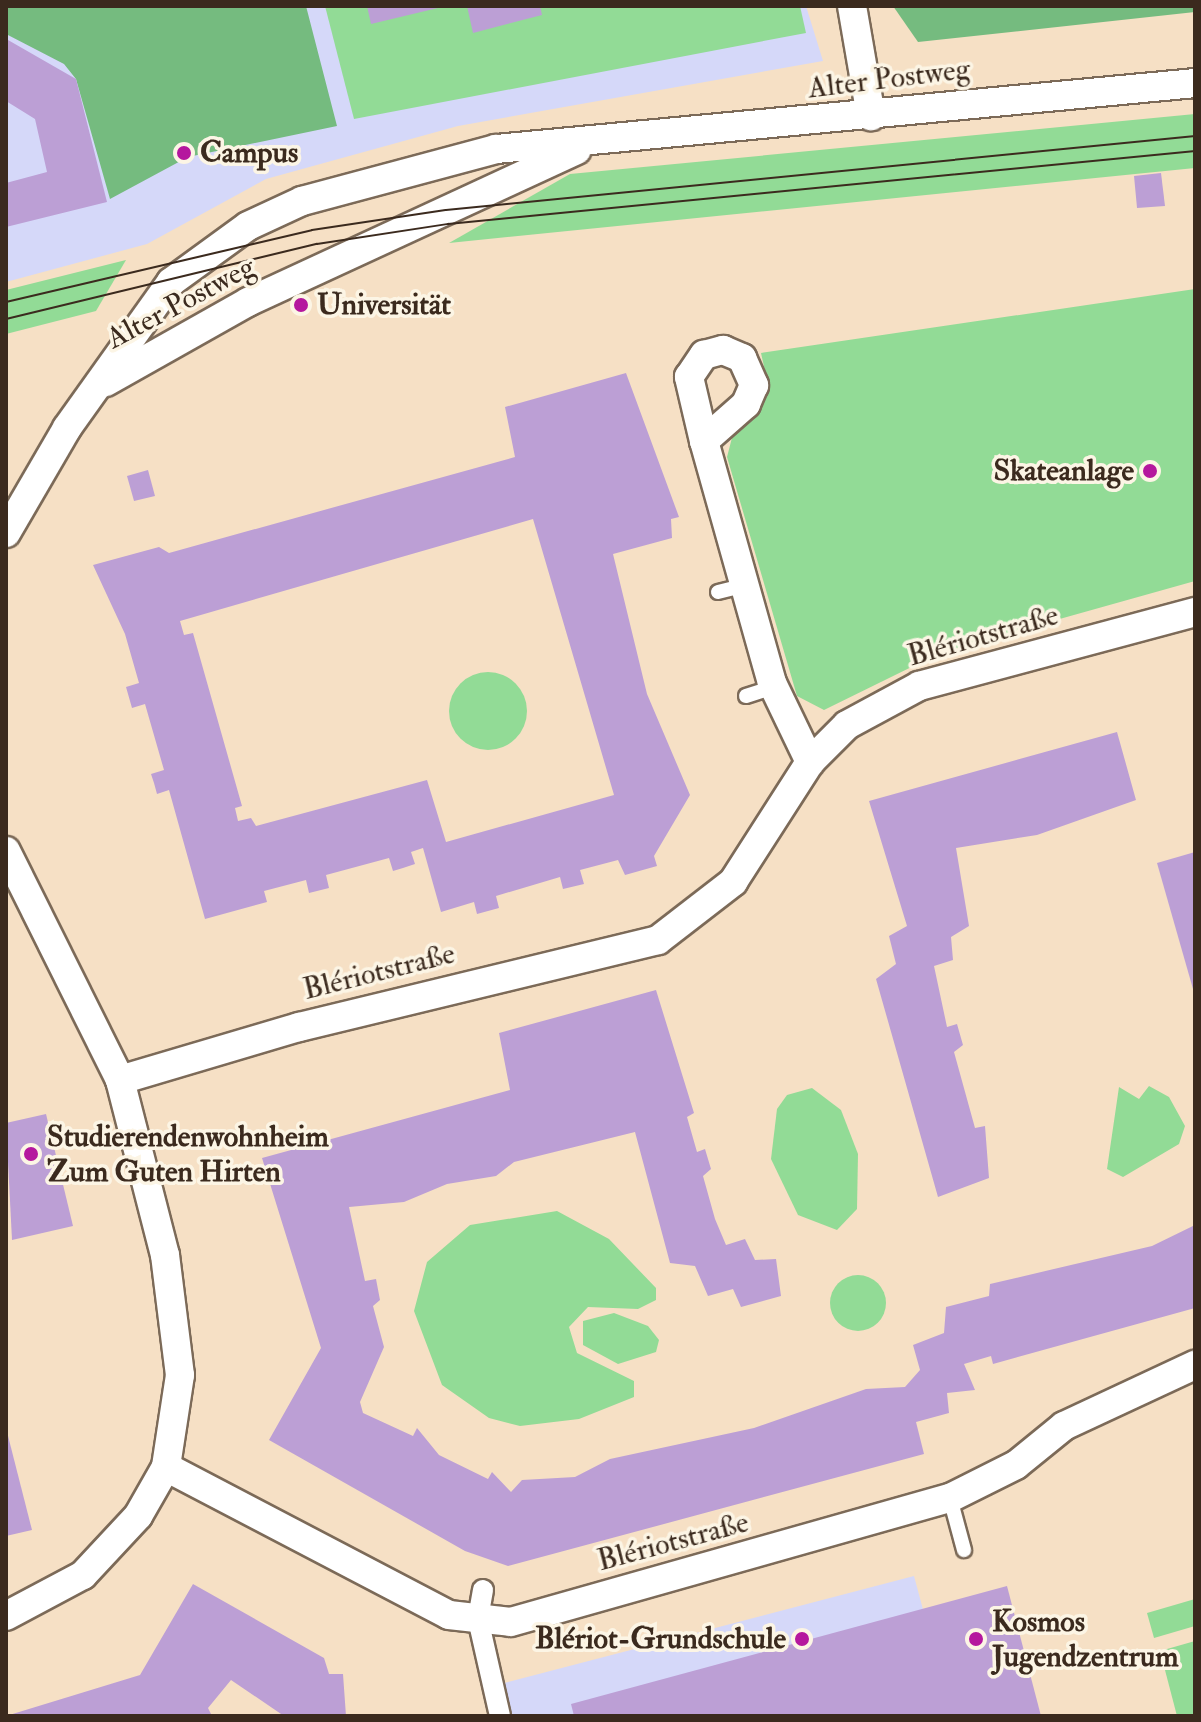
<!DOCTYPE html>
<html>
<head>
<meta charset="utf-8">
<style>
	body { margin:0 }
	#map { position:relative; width:1201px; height:1722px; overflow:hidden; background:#f6e0c5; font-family:"IM FELL Double Pica",serif }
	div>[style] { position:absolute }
	.built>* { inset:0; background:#d5d8f9 }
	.green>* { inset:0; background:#92db96 }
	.round { border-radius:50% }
	.forest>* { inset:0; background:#75bb7f }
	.building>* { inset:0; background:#bc9fd5 }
	.roads { filter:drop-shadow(2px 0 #7c6a58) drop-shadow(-2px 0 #7c6a58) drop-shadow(0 2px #7c6a58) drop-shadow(0 -2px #7c6a58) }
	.service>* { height:14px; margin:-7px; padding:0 7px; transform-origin:7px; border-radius:7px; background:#fff }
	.pedestrian>* { height:20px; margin:-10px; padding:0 10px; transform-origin:10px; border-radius:10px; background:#fff }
	.minor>* { height:28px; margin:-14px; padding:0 14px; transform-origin:14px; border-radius:14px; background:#fff }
	.tram>* { height:2px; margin:-1px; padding:0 1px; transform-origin:1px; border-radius:1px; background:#3b2a1e }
	.dots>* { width:22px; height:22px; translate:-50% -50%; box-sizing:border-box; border:4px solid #fcf5e5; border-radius:50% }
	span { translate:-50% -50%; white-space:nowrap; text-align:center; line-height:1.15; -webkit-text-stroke:7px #fcf5e5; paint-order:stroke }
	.street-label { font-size:30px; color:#3b2a1e }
	.poi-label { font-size:30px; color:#3b2a1e; font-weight:700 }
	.left { translate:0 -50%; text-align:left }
	.right { translate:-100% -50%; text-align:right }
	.frame { position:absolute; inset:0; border:8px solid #3b2a1e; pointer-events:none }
</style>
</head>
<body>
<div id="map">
	<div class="built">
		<div style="clip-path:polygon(6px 6px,806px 6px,823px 61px,458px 126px,266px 179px,147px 244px,6px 282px)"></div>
		<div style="clip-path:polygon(914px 1576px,939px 1669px,927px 1716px,492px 1716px,485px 1688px)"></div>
	</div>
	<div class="green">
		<div style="clip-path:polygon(325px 6px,800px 6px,806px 33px,354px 119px)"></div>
		<div style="clip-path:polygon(1195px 114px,1195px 168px,449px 243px,570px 174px)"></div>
		<div style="clip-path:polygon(126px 260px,96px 311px,6px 334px,6px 290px)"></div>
		<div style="clip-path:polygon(1195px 289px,1195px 581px,942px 652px,824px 710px,797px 696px,727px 457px,734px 430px,759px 410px,769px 389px,761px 353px)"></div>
		<div class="round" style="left:449px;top:672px;width:78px;height:78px"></div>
		<div style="clip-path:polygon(1149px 1086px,1169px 1097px,1185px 1126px,1179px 1144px,1123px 1177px,1107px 1169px,1119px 1087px,1139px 1099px)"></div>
		<div style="clip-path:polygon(812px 1088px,841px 1110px,858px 1154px,857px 1209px,837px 1230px,798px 1215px,771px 1159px,777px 1109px,787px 1095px)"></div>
		<div style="clip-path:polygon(557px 1211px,609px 1239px,656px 1288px,656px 1300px,638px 1309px,588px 1307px,569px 1327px,577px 1353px,634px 1381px,634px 1397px,579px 1419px,520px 1426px,489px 1418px,442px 1385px,414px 1311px,427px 1262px,470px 1225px)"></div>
		<div class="round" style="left:830px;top:1275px;width:56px;height:56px"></div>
		<div style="clip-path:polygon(614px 1313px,648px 1326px,659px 1340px,656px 1352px,618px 1364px,583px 1345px,583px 1321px)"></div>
		<div style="clip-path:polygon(1195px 1599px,1195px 1626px,1154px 1638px,1147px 1613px)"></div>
		<div style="clip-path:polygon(1195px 1641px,1195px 1716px,1177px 1716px,1160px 1651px)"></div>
	</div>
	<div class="forest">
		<div style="clip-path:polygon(6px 6px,306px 6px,337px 126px,188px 157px,110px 199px,76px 79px,64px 64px,6px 34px)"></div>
		<div style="clip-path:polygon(893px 6px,1195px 6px,1195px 12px,918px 42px)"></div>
	</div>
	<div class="building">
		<div style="clip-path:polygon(367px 6px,442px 6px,442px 7px,371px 24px)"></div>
		<div style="clip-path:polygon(467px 6px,540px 6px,542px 15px,473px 33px)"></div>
		<div style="clip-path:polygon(8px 40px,76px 79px,107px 202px,6px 227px,6px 183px,47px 172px,35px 119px,6px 101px)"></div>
		<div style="clip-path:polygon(1161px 173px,1165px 206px,1137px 208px,1134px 176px)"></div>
		<div style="clip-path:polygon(evenodd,626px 373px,679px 517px,671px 519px,672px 538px,613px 554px,647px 694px,690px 795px,654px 856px,657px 866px,625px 875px,618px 860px,580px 870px,584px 884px,563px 889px,560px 877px,496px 896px,499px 908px,477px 914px,474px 902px,441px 912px,423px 848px,411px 852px,415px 864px,403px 868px,393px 871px,389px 858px,326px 875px,329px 888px,309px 893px,306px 880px,264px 891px,267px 902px,205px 919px,169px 790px,157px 794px,154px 783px,151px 774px,164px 770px,145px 704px,132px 708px,126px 687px,139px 683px,125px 634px,93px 565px,159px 547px,169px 553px,515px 457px,505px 407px,626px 373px,533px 519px,614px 795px,446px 842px,427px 780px,256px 826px,251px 818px,238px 821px,235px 808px,242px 806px,193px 633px,184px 635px,180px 621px,533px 519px)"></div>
		<div style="clip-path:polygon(148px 470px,155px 496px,134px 501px,127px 476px)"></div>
		<div style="clip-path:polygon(1117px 732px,1136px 800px,1037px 835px,956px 848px,969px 926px,951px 937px,953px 960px,934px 966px,947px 1027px,957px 1024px,963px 1045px,954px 1052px,975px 1128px,985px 1126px,989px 1178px,938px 1197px,876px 979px,896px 964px,889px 936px,907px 926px,869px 801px)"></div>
		<div style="clip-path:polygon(1195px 852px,1195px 996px,1157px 863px)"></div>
		<div style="clip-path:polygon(656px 990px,694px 1113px,687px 1117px,697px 1152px,705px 1149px,711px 1169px,703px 1176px,715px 1219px,726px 1245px,745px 1239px,755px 1260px,776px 1259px,781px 1296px,741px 1307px,733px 1289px,708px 1296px,695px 1266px,670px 1263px,635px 1132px,514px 1162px,496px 1176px,447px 1184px,404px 1202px,349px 1207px,365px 1281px,376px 1279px,380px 1300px,373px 1306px,384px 1347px,360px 1402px,363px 1413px,413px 1436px,417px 1428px,439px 1455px,488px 1479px,492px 1472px,511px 1492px,522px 1480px,575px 1477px,610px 1459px,754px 1428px,866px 1389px,905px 1387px,920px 1370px,913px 1345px,944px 1333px,946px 1307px,989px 1296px,990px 1284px,1152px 1246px,1195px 1225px,1195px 1308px,993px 1364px,991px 1356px,964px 1364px,975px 1390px,947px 1393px,949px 1413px,916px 1422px,924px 1454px,508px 1566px,465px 1551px,269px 1440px,321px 1348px,262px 1158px,510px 1090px,499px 1033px)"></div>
		<div style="clip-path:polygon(46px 1114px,73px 1226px,12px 1240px,6px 1123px)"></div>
		<div style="clip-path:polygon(6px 1428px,32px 1530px,6px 1536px)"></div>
		<div style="clip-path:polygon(193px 1584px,324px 1658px,329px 1674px,343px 1674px,346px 1716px,284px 1716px,231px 1680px,208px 1708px,212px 1716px,6px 1716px,140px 1675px)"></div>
		<div style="clip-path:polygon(1007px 1586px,1041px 1716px,574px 1716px,571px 1704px)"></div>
	</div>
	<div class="roads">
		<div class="service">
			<div style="left:718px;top:592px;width:29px;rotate:-14deg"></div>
			<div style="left:746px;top:696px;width:29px;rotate:-18deg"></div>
			<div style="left:950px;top:1498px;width:54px;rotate:74.9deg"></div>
		</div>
		<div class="pedestrian">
			<div style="left:483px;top:1590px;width:29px;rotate:100deg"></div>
			<div style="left:478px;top:1619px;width:99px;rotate:77.2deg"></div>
		</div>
		<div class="minor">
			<div style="left:852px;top:6px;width:112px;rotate:80.2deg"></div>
			<div style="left:723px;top:350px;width:21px;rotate:23deg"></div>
			<div style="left:742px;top:358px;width:30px;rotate:66deg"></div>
			<div style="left:754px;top:385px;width:21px;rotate:113deg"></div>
			<div style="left:746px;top:404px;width:56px;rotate:138.6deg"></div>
			<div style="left:704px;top:441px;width:66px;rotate:-103.2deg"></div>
			<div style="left:689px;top:377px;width:27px;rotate:-56deg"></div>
			<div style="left:704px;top:355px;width:20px;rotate:-15deg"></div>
			<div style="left:106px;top:382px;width:163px;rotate:-29.4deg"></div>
			<div style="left:248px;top:302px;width:362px;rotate:-24.8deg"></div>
			<div style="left:704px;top:441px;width:251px;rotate:74.3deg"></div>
			<div style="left:772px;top:683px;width:88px;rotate:64.3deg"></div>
			<div style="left:6px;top:533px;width:121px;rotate:-59.8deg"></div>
			<div style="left:67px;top:428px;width:179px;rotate:-54.5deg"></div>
			<div style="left:171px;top:282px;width:95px;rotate:-36deg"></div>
			<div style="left:248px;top:226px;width:60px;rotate:-24.8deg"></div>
			<div style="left:302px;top:201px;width:201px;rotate:-15deg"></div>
			<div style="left:496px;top:149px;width:702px;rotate:-5.39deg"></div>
			<div style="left:6px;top:851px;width:256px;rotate:63.5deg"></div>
			<div style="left:120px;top:1080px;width:181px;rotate:75.6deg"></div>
			<div style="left:165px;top:1255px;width:121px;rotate:82.9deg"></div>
			<div style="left:180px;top:1375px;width:93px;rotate:98.7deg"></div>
			<div style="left:166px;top:1467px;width:56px;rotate:119.7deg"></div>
			<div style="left:138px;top:1516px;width:81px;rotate:133deg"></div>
			<div style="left:83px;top:1575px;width:87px;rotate:152deg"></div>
			<div style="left:120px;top:1080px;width:187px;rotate:-16.5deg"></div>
			<div style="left:299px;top:1027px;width:369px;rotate:-13.6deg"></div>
			<div style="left:658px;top:940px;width:95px;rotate:-37.7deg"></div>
			<div style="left:733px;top:882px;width:143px;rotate:-57.3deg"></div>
			<div style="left:810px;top:762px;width:52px;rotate:-45deg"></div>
			<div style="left:847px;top:725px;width:82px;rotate:-28.4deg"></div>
			<div style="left:919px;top:686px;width:286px;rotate:-15deg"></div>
			<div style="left:166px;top:1467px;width:319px;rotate:27.6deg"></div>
			<div style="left:449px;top:1615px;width:62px;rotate:6.4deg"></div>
			<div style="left:511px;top:1622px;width:456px;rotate:-15.8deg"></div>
			<div style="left:950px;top:1498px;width:74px;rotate:-26.6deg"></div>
			<div style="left:1016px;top:1465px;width:62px;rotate:-39.1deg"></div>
			<div style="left:1064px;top:1426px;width:145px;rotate:-25deg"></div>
		</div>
	</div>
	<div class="tram">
		<div style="left:6px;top:302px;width:314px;rotate:-13.2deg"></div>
		<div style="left:312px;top:230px;width:135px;rotate:-8.5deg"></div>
		<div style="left:446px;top:210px;width:753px;rotate:-5.64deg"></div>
		<div style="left:6px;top:319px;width:320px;rotate:-13.6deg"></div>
		<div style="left:317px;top:244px;width:133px;rotate:-8.7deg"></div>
		<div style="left:448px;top:224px;width:751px;rotate:-5.58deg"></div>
	</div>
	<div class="dots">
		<div style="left:184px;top:153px;background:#b5179e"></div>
		<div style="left:301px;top:305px;background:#b5179e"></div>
		<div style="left:1150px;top:471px;background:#b5179e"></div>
		<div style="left:31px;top:1154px;background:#b5179e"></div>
		<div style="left:802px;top:1639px;background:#b5179e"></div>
		<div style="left:976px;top:1639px;background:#b5179e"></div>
	</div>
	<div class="street-label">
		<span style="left:889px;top:79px;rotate:-7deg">Alter Postweg</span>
		<span style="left:181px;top:303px;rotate:-28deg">Alter Postweg</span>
		<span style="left:983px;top:636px;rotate:-16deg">Blériotstraße</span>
		<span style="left:379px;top:972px;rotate:-14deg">Blériotstraße</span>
		<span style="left:673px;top:1542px;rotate:-15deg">Blériotstraße</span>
	</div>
	<div class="poi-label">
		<span class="left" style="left:200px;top:153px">Campus</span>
		<span class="left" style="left:317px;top:305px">Universität</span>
		<span class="right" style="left:1134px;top:471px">Skateanlage</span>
		<span class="left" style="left:47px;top:1154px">Studierendenwohnheim<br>Zum Guten Hirten</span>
		<span class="left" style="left:992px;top:1639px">Kosmos<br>Jugendzentrum</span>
		<span class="right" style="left:786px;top:1639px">Blériot-Grundschule</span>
	</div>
	<div class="frame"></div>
</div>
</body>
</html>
